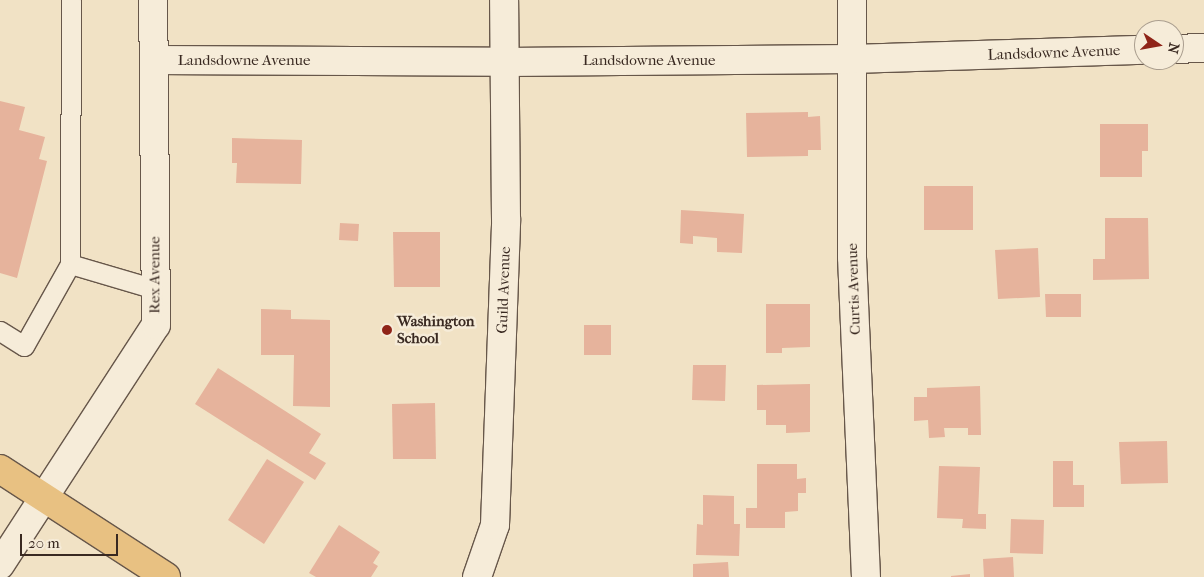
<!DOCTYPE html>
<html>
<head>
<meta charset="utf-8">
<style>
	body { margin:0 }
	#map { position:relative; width:1204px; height:577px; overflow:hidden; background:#f1e2c5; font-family:"IM FELL French Canon",serif }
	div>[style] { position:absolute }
	.building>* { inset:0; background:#e6b39c }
	.roads { filter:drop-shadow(1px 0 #67574a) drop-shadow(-1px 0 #67574a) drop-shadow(0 1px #67574a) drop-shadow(0 -1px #67574a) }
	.service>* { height:19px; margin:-9.5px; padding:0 9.5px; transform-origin:9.5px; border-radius:9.5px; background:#f6ecd9 }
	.minor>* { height:28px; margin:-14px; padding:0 14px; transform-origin:14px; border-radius:14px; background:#f6ecd9 }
	.primary>* { height:28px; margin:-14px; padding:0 14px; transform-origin:14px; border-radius:14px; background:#e8c182 }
	.dots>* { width:14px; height:14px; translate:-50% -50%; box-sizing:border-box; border:2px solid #f6ecd9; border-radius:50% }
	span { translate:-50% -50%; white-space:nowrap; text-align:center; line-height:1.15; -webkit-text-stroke:5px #f6ecd9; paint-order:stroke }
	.street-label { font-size:15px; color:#392921 }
	.poi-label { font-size:15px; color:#392921; font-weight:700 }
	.left { translate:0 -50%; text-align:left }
	.north { position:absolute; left:1134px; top:20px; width:50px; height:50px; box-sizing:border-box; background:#f6ecd9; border:1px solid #aa9e8f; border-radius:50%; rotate:102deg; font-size:14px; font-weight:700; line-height:20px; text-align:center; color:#392921 }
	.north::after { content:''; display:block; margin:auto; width:18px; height:22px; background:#8f2418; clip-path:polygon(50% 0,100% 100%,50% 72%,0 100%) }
	.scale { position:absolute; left:20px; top:534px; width:98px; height:22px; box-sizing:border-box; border:2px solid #392921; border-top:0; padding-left:6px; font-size:15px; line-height:18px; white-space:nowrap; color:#392921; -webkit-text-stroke:4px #f6ecd9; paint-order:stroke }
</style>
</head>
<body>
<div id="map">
	<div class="building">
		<div style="clip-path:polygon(0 101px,25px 107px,19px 130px,45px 137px,39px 159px,47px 161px,17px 278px,0 273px)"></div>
		<div style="clip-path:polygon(808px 112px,808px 117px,820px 116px,821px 150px,808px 150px,808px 156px,747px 157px,746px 113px)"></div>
		<div style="clip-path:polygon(1100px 124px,1148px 124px,1148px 151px,1142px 151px,1142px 177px,1100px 177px)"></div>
		<div style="clip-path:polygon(232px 138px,302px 140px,301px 184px,236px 183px,237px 163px,232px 163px)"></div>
		<div style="clip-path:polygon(924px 186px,973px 186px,973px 230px,924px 230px)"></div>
		<div style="clip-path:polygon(681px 210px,744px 214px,742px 253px,717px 252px,717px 238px,693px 236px,693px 244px,680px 243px)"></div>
		<div style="clip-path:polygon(1105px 218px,1148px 218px,1149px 279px,1093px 280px,1093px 259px,1105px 259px)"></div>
		<div style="clip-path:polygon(340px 223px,359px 224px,358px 241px,339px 240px)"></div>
		<div style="clip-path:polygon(393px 232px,440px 232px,440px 287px,394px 287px)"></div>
		<div style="clip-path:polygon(1038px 248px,1040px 297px,998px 299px,995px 250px)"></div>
		<div style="clip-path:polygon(1045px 294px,1081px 294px,1081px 317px,1046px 317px)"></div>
		<div style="clip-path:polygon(766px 304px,810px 304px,810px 347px,782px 348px,782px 353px,766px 353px)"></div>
		<div style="clip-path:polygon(261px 309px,291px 310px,291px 319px,330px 320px,330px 407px,293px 406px,294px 355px,261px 355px)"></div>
		<div style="clip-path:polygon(584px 325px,611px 325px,611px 355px,584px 355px)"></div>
		<div style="clip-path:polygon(693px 365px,726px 365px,725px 401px,692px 400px)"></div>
		<div style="clip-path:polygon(218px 368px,321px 434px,309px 453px,326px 463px,315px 480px,195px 404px)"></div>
		<div style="clip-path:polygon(810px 384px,810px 432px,786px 433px,786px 425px,766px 425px,766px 410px,757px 410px,757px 385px)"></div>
		<div style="clip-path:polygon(980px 386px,981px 435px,968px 435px,968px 428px,944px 428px,945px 437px,929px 438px,928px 420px,914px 421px,914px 397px,927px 397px,927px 388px)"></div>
		<div style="clip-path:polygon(435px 403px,436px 459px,393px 459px,392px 404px)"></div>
		<div style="clip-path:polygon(1167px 441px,1168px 483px,1121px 484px,1119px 442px)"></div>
		<div style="clip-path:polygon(267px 459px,304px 482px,264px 544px,228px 520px)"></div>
		<div style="clip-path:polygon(1053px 461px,1073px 461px,1073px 485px,1084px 485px,1084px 507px,1053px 507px)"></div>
		<div style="clip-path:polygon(757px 464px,797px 464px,797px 479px,806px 478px,806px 493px,798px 493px,798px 511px,785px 512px,785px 528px,746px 528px,746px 508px,757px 508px)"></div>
		<div style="clip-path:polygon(939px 466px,980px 467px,978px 514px,986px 514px,986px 529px,962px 528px,963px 519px,937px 518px)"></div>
		<div style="clip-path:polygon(703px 495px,734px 496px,734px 524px,740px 524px,739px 556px,696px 555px,697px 524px,703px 525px)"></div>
		<div style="clip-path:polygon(1011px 519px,1044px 520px,1043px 554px,1010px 553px)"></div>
		<div style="clip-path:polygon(339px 525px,380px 552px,373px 563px,378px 566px,371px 577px,316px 577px,309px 573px)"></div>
		<div style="clip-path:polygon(1013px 557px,1014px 577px,984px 577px,983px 559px)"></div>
		<div style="clip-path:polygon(728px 562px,729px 577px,693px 577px,693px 564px)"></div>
		<div style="clip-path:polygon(970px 574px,970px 577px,951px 577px,951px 576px)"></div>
	</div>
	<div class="roads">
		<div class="service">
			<div style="left:70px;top:264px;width:264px;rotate:-89.8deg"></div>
			<div style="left:0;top:331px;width:28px;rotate:32deg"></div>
			<div style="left:24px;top:346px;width:94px;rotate:-60.7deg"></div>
			<div style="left:70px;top:264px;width:89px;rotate:16.4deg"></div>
		</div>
		<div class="minor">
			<div style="left:852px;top:0;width:257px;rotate:90deg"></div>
			<div style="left:852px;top:257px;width:320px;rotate:87.5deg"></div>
			<div style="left:1174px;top:49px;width:30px;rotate:-2deg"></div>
			<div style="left:154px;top:60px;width:351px;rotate:0.3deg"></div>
			<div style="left:505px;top:62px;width:347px;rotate:-0.5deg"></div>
			<div style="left:852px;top:59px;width:292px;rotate:-1.8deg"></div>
			<div style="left:0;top:565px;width:286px;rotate:-57deg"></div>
			<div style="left:156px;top:325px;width:325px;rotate:-90.5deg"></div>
			<div style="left:477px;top:577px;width:55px;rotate:-70.9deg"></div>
			<div style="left:495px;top:525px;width:306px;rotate:-87.9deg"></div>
			<div style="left:506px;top:219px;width:219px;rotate:-90.5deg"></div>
		</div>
		<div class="primary">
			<div style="left:0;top:469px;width:198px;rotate:33deg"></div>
		</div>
	</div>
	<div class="dots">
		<div style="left:387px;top:330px;background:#8f2418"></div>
	</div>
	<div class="street-label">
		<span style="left:1054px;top:53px;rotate:-2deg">Landsdowne Avenue</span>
		<span style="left:244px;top:61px">Landsdowne Avenue</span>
		<span style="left:649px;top:61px">Landsdowne Avenue</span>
		<span style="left:155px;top:275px;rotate:-90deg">Rex Avenue</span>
		<span style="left:854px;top:289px;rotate:-92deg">Curtis Avenue</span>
		<span style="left:504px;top:290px;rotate:-88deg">Guild Avenue</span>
	</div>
	<div class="poi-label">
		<span class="left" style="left:397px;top:330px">Washington<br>School</span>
	</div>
	<div class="north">N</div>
	<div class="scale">20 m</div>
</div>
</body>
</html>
